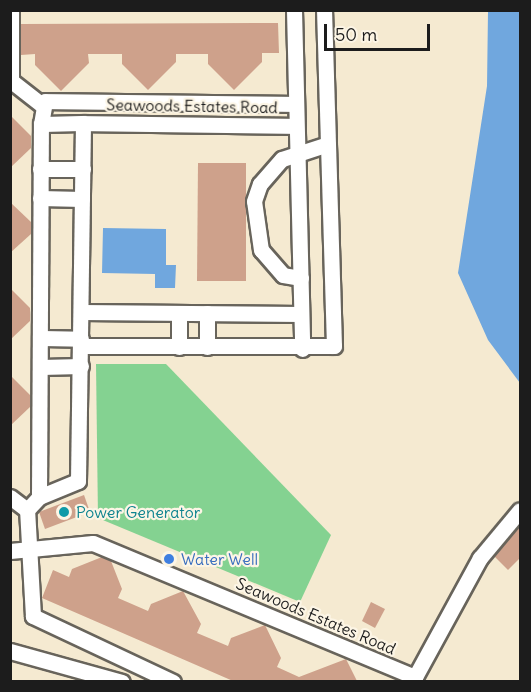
<!DOCTYPE html>
<html>
<head>
<meta charset="utf-8">
<style>
	body { margin:0 }
	#map { position:relative; width:531px; height:692px; overflow:hidden; background:#f5ead1; font-family:Delius,sans-serif }
	div>[style] { position:absolute }
	.green>* { inset:0; background:#84d291 }
	.water>* { inset:0; background:#70a7de }
	.building>* { inset:0; background:#cea18b }
	.roads { filter:drop-shadow(2px 0 #68645b) drop-shadow(-2px 0 #68645b) drop-shadow(0 2px #68645b) drop-shadow(0 -2px #68645b) }
	.minor>* { height:15px; margin:-7.5px; padding:0 7.5px; transform-origin:7.5px; border-radius:7.5px; background:#fff }
	.dots>* { width:16px; height:16px; translate:-50% -50%; box-sizing:border-box; border:3px solid #fcf5e5; border-radius:50% }
	span { translate:-50% -50%; white-space:nowrap; text-align:center; line-height:1.15; -webkit-text-stroke:4.5px #fcf5e5; paint-order:stroke }
	.street-label { font-size:16px; color:#1c1c1c }
	.culture-label { font-size:16px; color:#0d838f }
	.left { translate:0 -50%; text-align:left }
	.shop-label { font-size:16px; color:#366cbe }
	.frame { position:absolute; inset:0; border:12px solid #1c1c1c; pointer-events:none }
	.scale { position:absolute; left:324px; top:24px; width:106px; height:27px; box-sizing:border-box; border:3px solid #1c1c1c; border-top:0; padding-left:8px; font-size:18px; line-height:21px; white-space:nowrap; color:#1c1c1c; -webkit-text-stroke:4px #fcf5e5; paint-order:stroke }
</style>
</head>
<body>
<div id="map">
	<div class="green">
		<div style="clip-path:polygon(96px 364px,166px 364px,331px 535px,300px 602px,98px 518px)"></div>
	</div>
	<div class="water">
		<div style="clip-path:polygon(488px 11px,520px 11px,520px 383px,488px 340px,458px 273px,487px 86px)"></div>
		<div style="clip-path:polygon(103px 228px,166px 229px,166px 265px,176px 265px,175px 288px,155px 288px,155px 274px,102px 273px)"></div>
	</div>
	<div class="building">
		<div style="clip-path:polygon(278px 23px,279px 53px,262px 53px,262px 62px,234px 90px,208px 64px,208px 54px,176px 54px,176px 62px,148px 90px,122px 64px,122px 54px,88px 54px,89px 63px,61px 91px,35px 65px,35px 54px,21px 55px,21px 24px)"></div>
		<div style="clip-path:polygon(10px 115px,31px 136px,31px 148px,10px 168px)"></div>
		<div style="clip-path:polygon(198px 163px,246px 163px,246px 281px,197px 281px)"></div>
		<div style="clip-path:polygon(10px 202px,31px 222px,31px 234px,10px 253px)"></div>
		<div style="clip-path:polygon(10px 288px,30px 308px,30px 321px,10px 340px)"></div>
		<div style="clip-path:polygon(10px 375px,30px 395px,30px 407px,10px 426px)"></div>
		<div style="clip-path:polygon(84px 495px,90px 512px,45px 529px,39px 512px)"></div>
		<div style="clip-path:polygon(520px 525px,520px 558px,508px 570px,494px 556px)"></div>
		<div style="clip-path:polygon(102px 557px,111px 561px,122px 589px,118px 598px,148px 611px,151px 604px,183px 591px,201px 624px,197px 633px,228px 646px,231px 638px,265px 625px,281px 658px,277px 667px,299px 677px,346px 659px,357px 681px,233px 681px,42px 598px,53px 570px,69px 577px,72px 569px)"></div>
		<div style="clip-path:polygon(371px 602px,385px 609px,375px 628px,362px 621px)"></div>
	</div>
	<div class="roads">
		<div class="minor">
			<div style="left:294px;top:10px;width:339px;rotate:88.6deg"></div>
			<div style="left:10px;top:80px;width:41px;rotate:38deg"></div>
			<div style="left:11px;top:80px;width:70px;rotate:-90deg"></div>
			<div style="left:41px;top:124px;width:23px;rotate:-80deg"></div>
			<div style="left:45px;top:101px;width:248px;rotate:0.7deg"></div>
			<div style="left:40px;top:169px;width:43px"></div>
			<div style="left:40px;top:198px;width:42px;rotate:1.4deg"></div>
			<div style="left:301px;top:278px;width:18px;rotate:-171deg"></div>
			<div style="left:283px;top:275px;width:33px;rotate:-131deg"></div>
			<div style="left:261px;top:250px;width:49px;rotate:-98.1deg"></div>
			<div style="left:254px;top:201px;width:18px;rotate:-71deg"></div>
			<div style="left:260px;top:184px;width:33px;rotate:-49deg"></div>
			<div style="left:282px;top:159px;width:48px;rotate:-18.1deg"></div>
			<div style="left:81px;top:312px;width:220px;rotate:0.5deg"></div>
			<div style="left:179px;top:313px;width:34px;rotate:90deg"></div>
			<div style="left:42px;top:338px;width:39px;rotate:1deg"></div>
			<div style="left:81px;top:346px;width:253px"></div>
			<div style="left:334px;top:346px;width:336px;rotate:-91.7deg"></div>
			<div style="left:207px;top:347px;width:34px;rotate:-90deg"></div>
			<div style="left:41px;top:367px;width:40px;rotate:-1.4deg"></div>
			<div style="left:10px;top:497px;width:21px;rotate:37deg"></div>
			<div style="left:39px;top:497px;width:373px;rotate:-89.7deg"></div>
			<div style="left:41px;top:124px;width:42px;rotate:-1.4deg"></div>
			<div style="left:10px;top:551px;width:83px;rotate:-5.5deg"></div>
			<div style="left:93px;top:543px;width:349px;rotate:22.6deg"></div>
			<div style="left:415px;top:677px;width:5px;rotate:112deg"></div>
			<div style="left:10px;top:651px;width:116px;rotate:15.5deg"></div>
			<div style="left:415px;top:677px;width:136px;rotate:-61.4deg"></div>
			<div style="left:480px;top:558px;width:62px;rotate:-50.2deg"></div>
			<div style="left:173px;top:682px;width:155px;rotate:-154.8deg"></div>
			<div style="left:33px;top:616px;width:106px;rotate:-93.2deg"></div>
			<div style="left:27px;top:510px;width:18px;rotate:-47deg"></div>
			<div style="left:39px;top:497px;width:42px;rotate:-22.3deg"></div>
			<div style="left:78px;top:481px;width:358px;rotate:-89.2deg"></div>
			<div style="left:83px;top:123px;width:211px;rotate:0.8deg"></div>
		</div>
	</div>
	<div class="dots">
		<div style="left:64px;top:512px;background:#0f9aa8"></div>
		<div style="left:169px;top:559px;background:#3f7fe0"></div>
	</div>
	<div class="street-label">
		<span style="left:192px;top:106px;rotate:1deg">Seawoods Estates Road</span>
		<span style="left:316px;top:616px;rotate:23deg">Seawoods Estates Road</span>
	</div>
	<div class="culture-label">
		<span class="left" style="left:76px;top:512px">Power Generator</span>
	</div>
	<div class="shop-label">
		<span class="left" style="left:181px;top:559px">Water Well</span>
	</div>
	<div class="frame"></div>
	<div class="scale">50 m</div>
</div>
</body>
</html>
